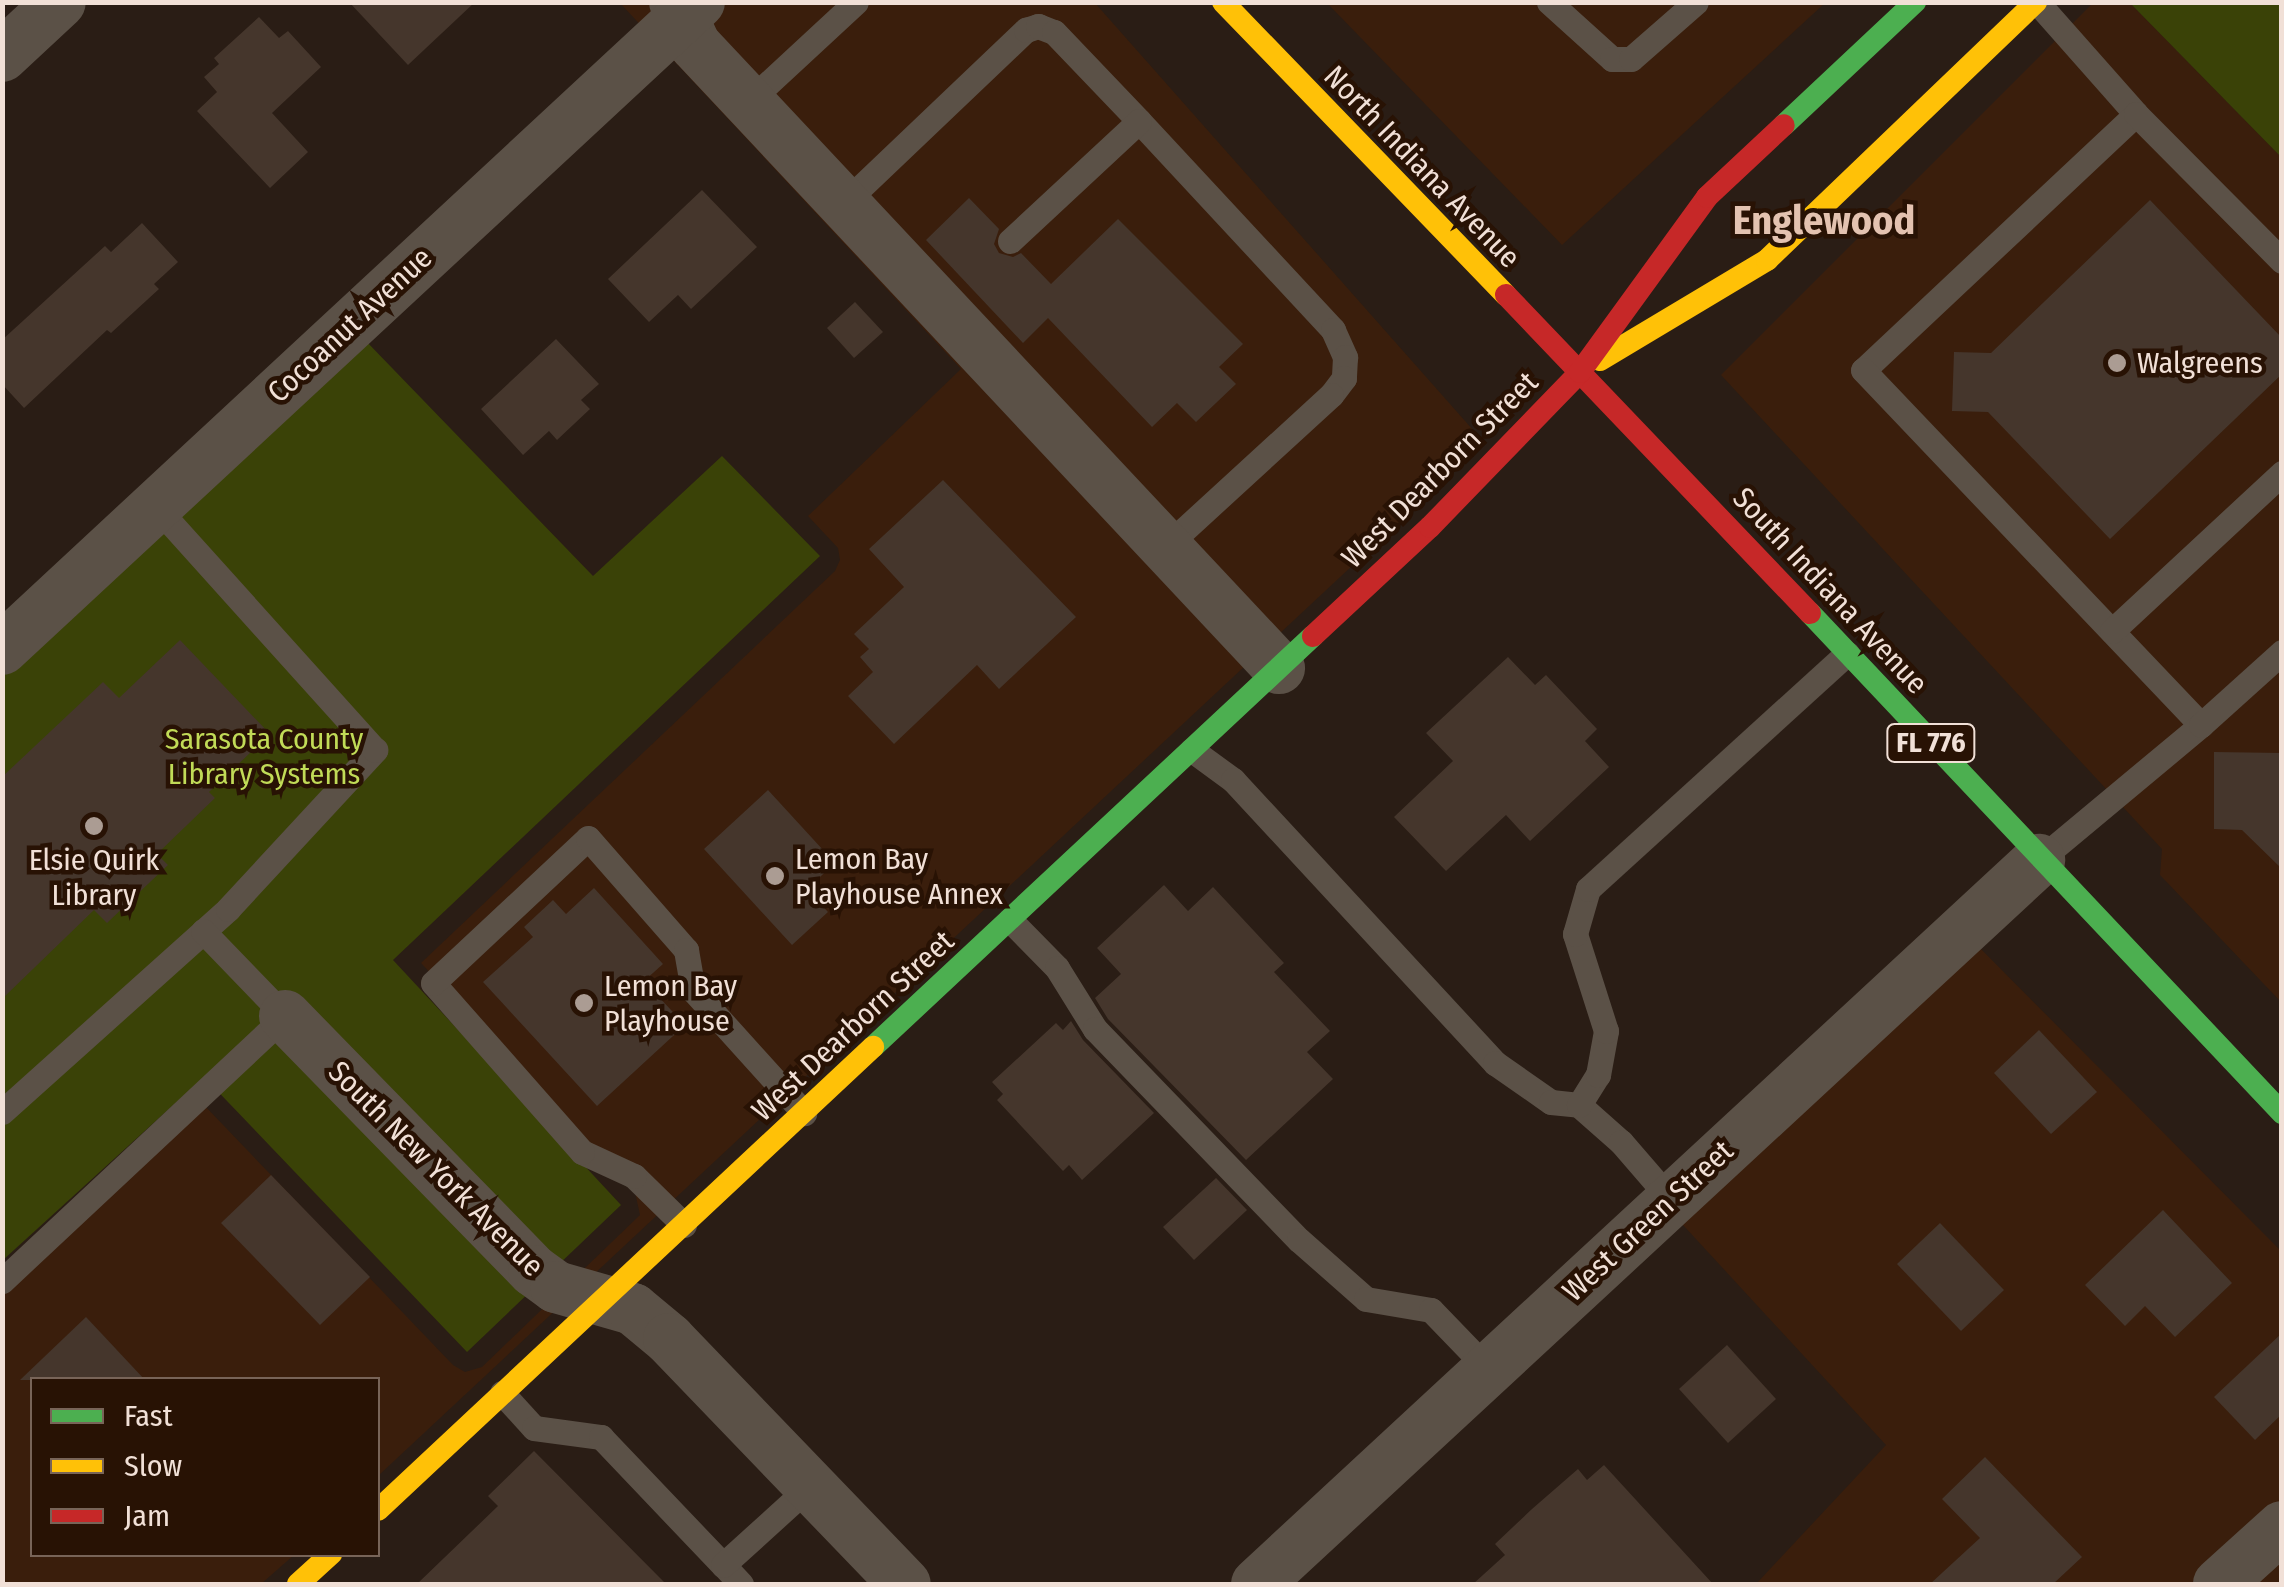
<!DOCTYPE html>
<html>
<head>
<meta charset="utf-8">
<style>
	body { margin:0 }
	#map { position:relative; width:2284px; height:1587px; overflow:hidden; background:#2a1d15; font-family:"Fira Sans Condensed",sans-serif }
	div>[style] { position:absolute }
	.built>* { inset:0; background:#3a1e0c }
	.green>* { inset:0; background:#3a4207 }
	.building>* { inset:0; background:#45362c }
	.lane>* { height:25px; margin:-12.5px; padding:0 12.5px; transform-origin:12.5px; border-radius:12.5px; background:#5b5147 }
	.street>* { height:52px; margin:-26px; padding:0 26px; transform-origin:26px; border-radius:26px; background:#5b5147 }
	.fast>* { height:22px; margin:-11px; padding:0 11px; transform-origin:11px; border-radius:11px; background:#4caf50 }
	.slow>* { height:22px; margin:-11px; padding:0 11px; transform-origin:11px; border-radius:11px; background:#ffc107 }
	.jam>* { height:22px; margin:-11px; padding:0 11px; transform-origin:11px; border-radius:11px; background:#c62828 }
	.dots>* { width:28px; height:28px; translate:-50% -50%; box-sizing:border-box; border:5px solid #281204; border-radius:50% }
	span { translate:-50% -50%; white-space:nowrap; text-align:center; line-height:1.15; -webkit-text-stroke:9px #281204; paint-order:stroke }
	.shield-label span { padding:2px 8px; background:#281204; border:2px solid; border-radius:8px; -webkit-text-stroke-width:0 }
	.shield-label { font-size:28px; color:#f1e0d7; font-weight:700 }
	.street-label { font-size:30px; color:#f1e0d7 }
	.poi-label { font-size:30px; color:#f1e0d7 }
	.left { translate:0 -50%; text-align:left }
	.park-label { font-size:30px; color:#c1db57 }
	.district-label { font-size:40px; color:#e3c2b0; font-weight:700 }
	.frame { position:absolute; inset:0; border:5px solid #f1e0d7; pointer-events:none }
	.legend { position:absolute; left:30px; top:1377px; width:350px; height:180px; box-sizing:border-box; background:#281204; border:2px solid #786458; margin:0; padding:12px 18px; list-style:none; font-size:30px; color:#f1e0d7 }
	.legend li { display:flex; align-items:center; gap:20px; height:50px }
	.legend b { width:50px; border:2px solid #786458 }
</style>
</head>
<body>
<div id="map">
	<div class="built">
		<div style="clip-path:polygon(620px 3px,1095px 3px,1481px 439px,1413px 509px,378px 1476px,378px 1380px,32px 1380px,32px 1554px,294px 1555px,261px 1584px,3px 1584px,3px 1289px,204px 1105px,453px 1365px,465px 1372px,482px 1367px,640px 1215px,635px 1192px,421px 963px,835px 571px,840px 560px,838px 548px,808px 516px,961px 369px)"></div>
		<div style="clip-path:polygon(1327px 3px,1825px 3px,1562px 245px)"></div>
		<div style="clip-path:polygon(2093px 3px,2130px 3px,2281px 157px,2281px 1002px,2160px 875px,2162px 849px,1721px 375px)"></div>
		<div style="clip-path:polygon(1966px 934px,2281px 1251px,2281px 1584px,1756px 1584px,1886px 1445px,1671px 1212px)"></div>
	</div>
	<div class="green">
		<div style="clip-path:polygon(2130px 3px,2281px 3px,2281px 157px)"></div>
		<div style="clip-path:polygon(365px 340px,593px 576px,722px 456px,820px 556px,393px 960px,621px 1205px,467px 1352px,204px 1077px,3px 1260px,3px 676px)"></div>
	</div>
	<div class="building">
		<div style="clip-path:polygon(349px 2px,475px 2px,408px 65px)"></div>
		<div style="clip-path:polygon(259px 17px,279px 38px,288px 31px,321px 67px,272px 113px,308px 152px,270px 188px,197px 111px,217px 92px,204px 77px,219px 64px,214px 58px)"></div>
		<div style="clip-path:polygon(702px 190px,757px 247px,691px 309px,678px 295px,649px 322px,608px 279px)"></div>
		<div style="clip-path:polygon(969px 198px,999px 229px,994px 244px,999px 253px,1013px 257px,1021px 253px,1051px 284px,1118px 219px,1243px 344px,1219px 367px,1236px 384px,1196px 422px,1177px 403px,1152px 427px,1048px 318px,1023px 343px,926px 240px)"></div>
		<div style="clip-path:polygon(2150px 200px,2282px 338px,2282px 374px,2110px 539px,1988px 412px,1952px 411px,1954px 352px,1991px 353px)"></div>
		<div style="clip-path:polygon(142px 223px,178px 262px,154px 284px,159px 289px,111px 333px,107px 330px,24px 408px,2px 384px,2px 340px,105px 246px,111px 252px)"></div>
		<div style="clip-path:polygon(855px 302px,883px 332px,854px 358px,827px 328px)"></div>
		<div style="clip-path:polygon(556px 339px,599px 384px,581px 400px,590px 409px,557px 440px,549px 431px,523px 455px,481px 409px)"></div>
		<div style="clip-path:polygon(943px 480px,1076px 617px,999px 689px,977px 665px,894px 744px,848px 696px,873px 672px,860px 657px,869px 649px,854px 634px,904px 587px,869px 549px)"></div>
		<div style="clip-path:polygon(180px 640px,270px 734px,209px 792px,215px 798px,157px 854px,168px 865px,107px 923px,94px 910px,2px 999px,2px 777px,103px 682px,119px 698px)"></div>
		<div style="clip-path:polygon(1508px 657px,1535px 685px,1546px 675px,1597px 729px,1585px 741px,1609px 767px,1530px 841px,1506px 815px,1446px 871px,1394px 817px,1453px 761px,1426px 733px)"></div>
		<div style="clip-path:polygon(2214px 752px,2282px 753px,2282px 869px,2242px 830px,2214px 829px)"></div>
		<div style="clip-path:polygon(768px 790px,835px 863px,807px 889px,828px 912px,792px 945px,704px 849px)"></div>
		<div style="clip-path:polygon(1164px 885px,1188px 911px,1213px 887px,1284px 963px,1274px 972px,1330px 1031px,1307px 1052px,1333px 1079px,1246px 1160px,1108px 1019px,1095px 998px,1121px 974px,1097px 948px)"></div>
		<div style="clip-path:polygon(594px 888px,663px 964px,644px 981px,685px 1025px,597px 1106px,483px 982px,533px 937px,524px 927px,553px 900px,566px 914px)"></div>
		<div style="clip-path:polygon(1071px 1021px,1083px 1040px,1154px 1113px,1082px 1180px,1069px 1165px,1063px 1171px,997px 1100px,1003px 1094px,992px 1082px,1056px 1023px,1063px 1030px)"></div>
		<div style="clip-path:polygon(2039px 1030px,2097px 1092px,2051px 1134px,1994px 1073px)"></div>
		<div style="clip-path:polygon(271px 1175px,370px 1277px,320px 1325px,221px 1223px)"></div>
		<div style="clip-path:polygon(1216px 1178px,1247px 1210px,1194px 1260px,1163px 1227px)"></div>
		<div style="clip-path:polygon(2163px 1210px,2232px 1283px,2175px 1337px,2145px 1306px,2125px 1326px,2085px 1285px)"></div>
		<div style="clip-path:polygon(1940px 1223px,2004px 1290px,1961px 1331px,1897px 1264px)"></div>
		<div style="clip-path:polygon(86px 1317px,145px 1380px,20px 1380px)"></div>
		<div style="clip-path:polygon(2282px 1333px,2282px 1414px,2255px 1440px,2214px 1397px)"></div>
		<div style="clip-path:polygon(1727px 1345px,1776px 1399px,1728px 1443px,1679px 1389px)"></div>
		<div style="clip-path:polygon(534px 1451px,666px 1584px,417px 1584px,498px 1506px,488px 1496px)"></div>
		<div style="clip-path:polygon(1985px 1457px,2082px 1557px,2053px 1584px,1930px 1584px,1980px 1538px,1942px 1499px)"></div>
		<div style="clip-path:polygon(1604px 1465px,1713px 1584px,1473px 1584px,1505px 1555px,1495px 1544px,1532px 1509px,1578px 1469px,1587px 1480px)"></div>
	</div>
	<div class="lane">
		<div style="left:1549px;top:2px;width:85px;rotate:42.1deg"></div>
		<div style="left:1612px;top:59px;width:19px"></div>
		<div style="left:1631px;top:59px;width:86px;rotate:-41.2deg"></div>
		<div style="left:2037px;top:2px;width:149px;rotate:48.5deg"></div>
		<div style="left:2136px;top:114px;width:374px;rotate:136.8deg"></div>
		<div style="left:1863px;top:370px;width:490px;rotate:46.4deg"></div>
		<div style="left:2201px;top:725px;width:211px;rotate:140.2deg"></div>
		<div style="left:748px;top:102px;width:147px;rotate:-42.8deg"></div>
		<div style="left:2136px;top:114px;width:207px;rotate:45.2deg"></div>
		<div style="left:843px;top:204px;width:253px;rotate:-43.6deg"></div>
		<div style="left:1026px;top:30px;width:13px;rotate:-18deg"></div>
		<div style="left:1038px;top:26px;width:17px;rotate:21deg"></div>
		<div style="left:1054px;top:32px;width:123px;rotate:46.3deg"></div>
		<div style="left:1139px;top:121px;width:285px;rotate:47.1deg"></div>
		<div style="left:1333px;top:330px;width:30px;rotate:66deg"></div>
		<div style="left:1345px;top:357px;width:21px;rotate:93deg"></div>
		<div style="left:1344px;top:378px;width:21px;rotate:127deg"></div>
		<div style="left:1331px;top:395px;width:226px;rotate:137.5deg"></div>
		<div style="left:1010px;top:241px;width:176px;rotate:-42.9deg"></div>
		<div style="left:2112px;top:631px;width:232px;rotate:-42.9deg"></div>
		<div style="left:2201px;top:725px;width:109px;rotate:-42deg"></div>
		<div style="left:1192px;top:750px;width:51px;rotate:36.2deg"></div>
		<div style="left:1233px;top:780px;width:386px;rotate:47.2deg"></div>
		<div style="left:1495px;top:1063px;width:68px;rotate:34.9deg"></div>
		<div style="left:1551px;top:1102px;width:28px;rotate:6deg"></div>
		<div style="left:1579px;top:1105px;width:56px;rotate:41.4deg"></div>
		<div style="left:1621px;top:1142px;width:77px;rotate:49.2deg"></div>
		<div style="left:1010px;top:920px;width:67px;rotate:45.6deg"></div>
		<div style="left:1057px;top:968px;width:72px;rotate:58.1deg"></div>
		<div style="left:1095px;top:1029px;width:293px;rotate:46deg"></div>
		<div style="left:1299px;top:1240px;width:89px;rotate:41.4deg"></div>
		<div style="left:1366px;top:1299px;width:66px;rotate:9.6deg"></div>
		<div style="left:1431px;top:1310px;width:82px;rotate:46deg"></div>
		<div style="left:1579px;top:1105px;width:36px;rotate:-58deg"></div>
		<div style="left:1598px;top:1075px;width:45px;rotate:-79.7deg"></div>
		<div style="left:1606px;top:1031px;width:102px;rotate:-107.7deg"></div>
		<div style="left:1575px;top:934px;width:47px;rotate:-73.9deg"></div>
		<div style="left:1588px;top:889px;width:350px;rotate:-42.3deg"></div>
		<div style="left:2px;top:1112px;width:304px;rotate:-41.9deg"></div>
		<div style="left:228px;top:909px;width:217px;rotate:-47.2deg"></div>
		<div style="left:375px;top:750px;width:327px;rotate:-132deg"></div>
		<div style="left:684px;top:1225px;width:70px;rotate:-135.6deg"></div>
		<div style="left:634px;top:1176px;width:57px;rotate:-155.2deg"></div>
		<div style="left:582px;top:1152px;width:225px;rotate:-131.4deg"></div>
		<div style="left:433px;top:983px;width:212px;rotate:-43.1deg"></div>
		<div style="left:588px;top:838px;width:149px;rotate:48.8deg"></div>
		<div style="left:686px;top:950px;width:41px;rotate:80.1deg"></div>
		<div style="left:693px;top:990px;width:166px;rotate:47.9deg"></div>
		<div style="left:2px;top:1281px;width:388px;rotate:-43.1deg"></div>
		<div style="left:285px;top:1016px;width:118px;rotate:-134deg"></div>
		<div style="left:502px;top:1393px;width:47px;rotate:47.6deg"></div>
		<div style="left:534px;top:1428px;width:68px;rotate:7.7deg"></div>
		<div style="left:601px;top:1437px;width:177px;rotate:46.4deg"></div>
		<div style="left:741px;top:1584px;width:26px;rotate:-133deg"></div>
		<div style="left:723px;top:1565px;width:116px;rotate:-42.2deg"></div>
	</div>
	<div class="street">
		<div style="left:675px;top:2px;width:47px;rotate:65.1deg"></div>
		<div style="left:695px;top:45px;width:854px;rotate:46.85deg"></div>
		<div style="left:2px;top:56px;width:79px;rotate:-43deg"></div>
		<div style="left:2px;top:649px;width:951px;rotate:-42.87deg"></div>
		<div style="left:285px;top:1016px;width:356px;rotate:45.7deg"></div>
		<div style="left:534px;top:1271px;width:27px;rotate:36deg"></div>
		<div style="left:556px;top:1287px;width:80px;rotate:15.9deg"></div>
		<div style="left:633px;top:1309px;width:47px;rotate:39.8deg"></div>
		<div style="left:669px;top:1339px;width:340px;rotate:46.1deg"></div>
		<div style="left:1257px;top:1584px;width:1066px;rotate:-42.79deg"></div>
		<div style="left:2219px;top:1584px;width:85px;rotate:-42.1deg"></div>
	</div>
	<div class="fast">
		<div style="left:1784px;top:125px;width:180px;rotate:-43.2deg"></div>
		<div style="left:1810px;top:613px;width:688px;rotate:46.65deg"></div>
		<div style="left:873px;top:1047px;width:602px;rotate:-43.05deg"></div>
	</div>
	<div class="slow">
		<div style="left:1223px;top:2px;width:407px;rotate:46deg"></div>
		<div style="left:1600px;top:360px;width:195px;rotate:-30.9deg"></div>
		<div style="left:1767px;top:260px;width:373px;rotate:-43.8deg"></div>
		<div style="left:378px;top:1510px;width:678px;rotate:-43.09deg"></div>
		<div style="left:298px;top:1584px;width:45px;rotate:-42.3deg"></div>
	</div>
	<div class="jam">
		<div style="left:1506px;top:295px;width:440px;rotate:46.3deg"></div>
		<div style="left:1313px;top:636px;width:160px;rotate:-43deg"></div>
		<div style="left:1430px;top:527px;width:216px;rotate:-45.9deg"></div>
		<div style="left:1580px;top:372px;width:216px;rotate:-54deg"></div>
		<div style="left:1707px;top:197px;width:105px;rotate:-43.1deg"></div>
	</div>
	<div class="dots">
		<div style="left:2117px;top:363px;background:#ab9c93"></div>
		<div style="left:94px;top:826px;background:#ab9c93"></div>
		<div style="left:775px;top:876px;background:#ab9c93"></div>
		<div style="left:584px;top:1003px;background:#ab9c93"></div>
	</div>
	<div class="shield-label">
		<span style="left:1931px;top:743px">FL 776</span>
	</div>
	<div class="street-label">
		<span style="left:1422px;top:167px;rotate:46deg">North Indiana Avenue</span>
		<span style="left:350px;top:325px;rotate:-43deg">Cocoanut Avenue</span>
		<span style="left:1440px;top:470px;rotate:-45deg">West Dearborn Street</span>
		<span style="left:1830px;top:591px;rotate:47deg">South Indiana Avenue</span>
		<span style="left:853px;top:1026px;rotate:-43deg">West Dearborn Street</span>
		<span style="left:436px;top:1169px;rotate:45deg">South New York Avenue</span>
		<span style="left:1648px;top:1221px;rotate:-43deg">West Green Street</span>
	</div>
	<div class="poi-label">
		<span class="left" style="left:2137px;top:363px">Walgreens</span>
		<span class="left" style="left:795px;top:876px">Lemon Bay<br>Playhouse Annex</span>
		<span style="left:94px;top:877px">Elsie Quirk<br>Library</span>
		<span class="left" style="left:604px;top:1003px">Lemon Bay<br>Playhouse</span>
	</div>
	<div class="park-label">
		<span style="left:264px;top:756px">Sarasota County<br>Library Systems</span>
	</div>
	<div class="district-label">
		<span style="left:1824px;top:221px">Englewood</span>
	</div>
	<div class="frame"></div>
	<ul class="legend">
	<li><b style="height:12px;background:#4caf50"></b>Fast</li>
	<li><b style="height:12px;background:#ffc107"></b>Slow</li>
	<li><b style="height:12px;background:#c62828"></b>Jam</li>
	</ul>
</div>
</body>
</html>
